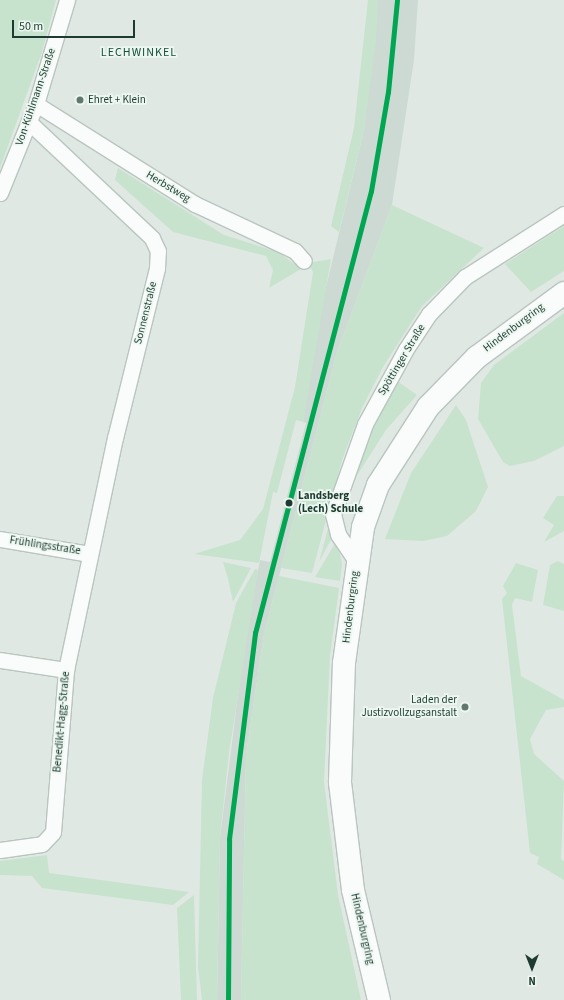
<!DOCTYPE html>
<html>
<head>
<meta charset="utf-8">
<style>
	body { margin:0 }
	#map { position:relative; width:564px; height:1000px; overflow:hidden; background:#e0e8e4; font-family:"Source Sans 3",sans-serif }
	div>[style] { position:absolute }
	.built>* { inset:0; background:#cddad3 }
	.green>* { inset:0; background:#c7e3cd }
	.roads { filter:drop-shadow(1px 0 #b9c5bf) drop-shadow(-1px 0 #b9c5bf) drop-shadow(0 1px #b9c5bf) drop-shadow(0 -1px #b9c5bf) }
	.minor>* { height:15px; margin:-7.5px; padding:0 7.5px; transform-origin:7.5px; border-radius:7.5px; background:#fafcfb }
	.secondary>* { height:22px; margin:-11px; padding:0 11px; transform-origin:11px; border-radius:11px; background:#fafcfb }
	.rail-1>* { height:5px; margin:-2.5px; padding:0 2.5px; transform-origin:2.5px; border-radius:2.5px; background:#00a651 }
	.dots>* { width:11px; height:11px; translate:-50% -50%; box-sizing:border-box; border:2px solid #edf7f1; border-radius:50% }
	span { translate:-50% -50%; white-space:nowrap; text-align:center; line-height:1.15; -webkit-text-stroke:3.5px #edf7f1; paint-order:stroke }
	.street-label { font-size:11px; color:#1d3b30 }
	.poi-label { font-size:11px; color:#1d3b30 }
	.left { translate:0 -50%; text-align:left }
	.right { translate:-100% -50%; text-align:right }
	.stop-label { font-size:11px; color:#1d3b30; font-weight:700 }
	.neighbourhood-label { font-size:12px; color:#174f3c; letter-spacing:1px }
	.north { position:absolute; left:512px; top:948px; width:40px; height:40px; -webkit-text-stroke:3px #edf7f1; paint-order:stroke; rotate:180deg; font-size:11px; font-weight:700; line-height:16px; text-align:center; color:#1d3b30 }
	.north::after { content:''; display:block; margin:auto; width:14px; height:18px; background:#1d3b30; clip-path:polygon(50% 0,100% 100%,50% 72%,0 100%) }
	.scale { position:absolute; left:12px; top:20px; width:123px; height:18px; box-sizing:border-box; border:2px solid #1d3b30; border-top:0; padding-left:5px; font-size:12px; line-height:14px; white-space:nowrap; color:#1d3b30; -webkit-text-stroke:3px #edf7f1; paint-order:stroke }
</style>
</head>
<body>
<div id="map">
	<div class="built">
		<div style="clip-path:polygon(378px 0,418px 0,414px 60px,392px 205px,337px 352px,264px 634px,246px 755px,241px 1000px,217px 1000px,220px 838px,246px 631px,260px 560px,270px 562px,306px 423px,303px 422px,318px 320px,364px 130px)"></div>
	</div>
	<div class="green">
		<div style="clip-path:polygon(0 0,56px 0,42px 52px,0 168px)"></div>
		<div style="clip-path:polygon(368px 0,378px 0,376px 41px,364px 130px,339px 232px,331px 226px,354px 128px)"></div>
		<div style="clip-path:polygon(118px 168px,224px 235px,278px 252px,301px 269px,269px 288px,273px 270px,266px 256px,173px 232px,115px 180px)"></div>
		<div style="clip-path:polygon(392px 205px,484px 248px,422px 306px,383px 367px,362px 408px,342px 460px,312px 573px,281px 568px,337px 352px)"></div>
		<div style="clip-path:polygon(564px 226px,564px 271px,531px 292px,505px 264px)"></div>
		<div style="clip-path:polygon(331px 259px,303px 422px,296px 420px,277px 493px,273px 492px,259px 563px,194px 554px,240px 540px,263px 509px,295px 387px,313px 272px,308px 263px)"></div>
		<div style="clip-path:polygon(564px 313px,564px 446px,534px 461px,510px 466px,503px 462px,478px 419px,481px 383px,494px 365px)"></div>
		<div style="clip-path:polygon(397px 381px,417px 395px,386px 430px,356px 477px,338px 527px,336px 517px,355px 465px)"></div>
		<div style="clip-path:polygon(456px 405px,466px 420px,488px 487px,476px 511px,447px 536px,423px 541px,385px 539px,411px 473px)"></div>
		<div style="clip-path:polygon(557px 496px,564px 496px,564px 531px,544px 542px,554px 525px,543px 518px)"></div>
		<div style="clip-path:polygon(330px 521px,334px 534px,319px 562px)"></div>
		<div style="clip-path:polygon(337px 540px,342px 564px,340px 581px,315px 577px)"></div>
		<div style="clip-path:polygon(558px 561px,564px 564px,564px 611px,543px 605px,550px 565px)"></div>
		<div style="clip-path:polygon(223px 562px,251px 568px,233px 602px,228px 579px)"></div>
		<div style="clip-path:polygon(516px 563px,538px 570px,532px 602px,515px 598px,512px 605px,521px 676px,564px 700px,564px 707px,546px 710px,530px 739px,534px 754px,564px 781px,561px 859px,564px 861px,564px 880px,537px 864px,539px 857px,530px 853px,502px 599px,507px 593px,503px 586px)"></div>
		<div style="clip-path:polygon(255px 569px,258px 570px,229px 753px,220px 838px,217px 1000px,202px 1000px,198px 967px,202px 780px,213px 698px,236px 603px)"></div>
		<div style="clip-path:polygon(279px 576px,339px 588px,330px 656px,324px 782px,338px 895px,361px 1000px,241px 1000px,246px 755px,264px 634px)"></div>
		<div style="clip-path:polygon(47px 855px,49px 873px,189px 892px,173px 905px,42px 888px,32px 876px,0 875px,0 861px)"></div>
		<div style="clip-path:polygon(194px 895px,197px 1000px,181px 1000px,177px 908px)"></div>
	</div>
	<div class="roads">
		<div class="minor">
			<div style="left:36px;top:104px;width:188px;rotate:32.2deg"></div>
			<div style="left:195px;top:204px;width:110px;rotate:25.2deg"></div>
			<div style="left:295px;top:251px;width:13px;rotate:48deg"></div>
			<div style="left:0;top:193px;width:96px;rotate:-68deg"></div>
			<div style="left:36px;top:104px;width:109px;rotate:-73.4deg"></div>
			<div style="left:0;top:539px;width:91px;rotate:9.5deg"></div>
			<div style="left:356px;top:561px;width:32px;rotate:-124deg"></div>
			<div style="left:338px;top:534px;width:21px;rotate:-104deg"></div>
			<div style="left:333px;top:514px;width:96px;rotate:-70.4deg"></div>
			<div style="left:365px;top:424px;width:85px;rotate:-61.3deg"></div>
			<div style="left:406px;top:349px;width:42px;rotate:-56.7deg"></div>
			<div style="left:429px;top:314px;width:52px;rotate:-45.8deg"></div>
			<div style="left:465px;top:277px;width:117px;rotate:-32.5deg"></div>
			<div style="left:0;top:660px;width:67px;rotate:8.6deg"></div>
			<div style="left:0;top:850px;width:42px;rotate:-8.1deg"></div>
			<div style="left:42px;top:844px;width:16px;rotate:-47deg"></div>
			<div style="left:53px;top:832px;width:163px;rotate:-85.4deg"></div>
			<div style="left:66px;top:670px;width:237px;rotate:-78.1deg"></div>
			<div style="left:115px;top:438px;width:175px;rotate:-76.1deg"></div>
			<div style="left:157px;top:268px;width:17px;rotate:-87deg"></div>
			<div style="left:158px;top:251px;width:14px;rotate:-115deg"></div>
			<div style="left:152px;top:238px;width:169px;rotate:-136.7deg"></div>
		</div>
		<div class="secondary">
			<div style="left:379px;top:1000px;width:113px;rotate:-103.3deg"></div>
			<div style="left:353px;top:890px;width:109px;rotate:-96.9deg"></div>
			<div style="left:340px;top:782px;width:119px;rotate:-88.1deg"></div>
			<div style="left:344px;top:663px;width:137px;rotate:-82deg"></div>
			<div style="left:363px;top:527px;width:45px;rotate:-70.3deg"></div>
			<div style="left:378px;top:485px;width:93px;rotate:-57.3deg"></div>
			<div style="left:428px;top:407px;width:70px;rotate:-45.6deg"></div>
			<div style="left:477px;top:357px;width:108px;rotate:-36.3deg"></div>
		</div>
	</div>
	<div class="rail-1">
		<div style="left:228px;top:1000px;width:161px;rotate:-89.6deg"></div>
		<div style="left:229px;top:839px;width:208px;rotate:-82.8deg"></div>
		<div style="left:255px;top:633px;width:457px;rotate:-75.3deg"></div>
		<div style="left:371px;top:191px;width:100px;rotate:-80.3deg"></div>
		<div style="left:388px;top:92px;width:92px;rotate:-84.4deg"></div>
	</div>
	<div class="dots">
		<div style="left:80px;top:100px;background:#61786f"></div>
		<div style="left:289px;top:503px;background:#1d3b30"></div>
		<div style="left:465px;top:707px;background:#61786f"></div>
	</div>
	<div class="street-label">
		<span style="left:36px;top:97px;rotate:-71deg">Von-Kühlmann-Straße</span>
		<span style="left:168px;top:187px;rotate:31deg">Herbstweg</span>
		<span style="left:146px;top:313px;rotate:-76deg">Sonnenstraße</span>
		<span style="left:514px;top:328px;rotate:-37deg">Hindenburgring</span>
		<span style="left:402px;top:360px;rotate:-59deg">Spöttinger Straße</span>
		<span style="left:45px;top:546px;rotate:9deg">Frühlingsstraße</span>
		<span style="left:351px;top:607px;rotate:-83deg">Hindenburgring</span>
		<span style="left:62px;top:722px;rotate:-85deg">Benedikt-Hagg-Straße</span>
		<span style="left:362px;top:929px;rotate:77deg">Hindenburgring</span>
	</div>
	<div class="poi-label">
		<span class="left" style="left:88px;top:100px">Ehret + Klein</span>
		<span class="right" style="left:457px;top:707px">Laden der<br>Justizvollzugsanstalt</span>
	</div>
	<div class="stop-label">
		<span class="left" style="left:298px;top:503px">Landsberg<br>(Lech) Schule</span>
	</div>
	<div class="neighbourhood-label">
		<span style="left:139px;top:53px">LECHWINKEL</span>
	</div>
	<div class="north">N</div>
	<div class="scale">50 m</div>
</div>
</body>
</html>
